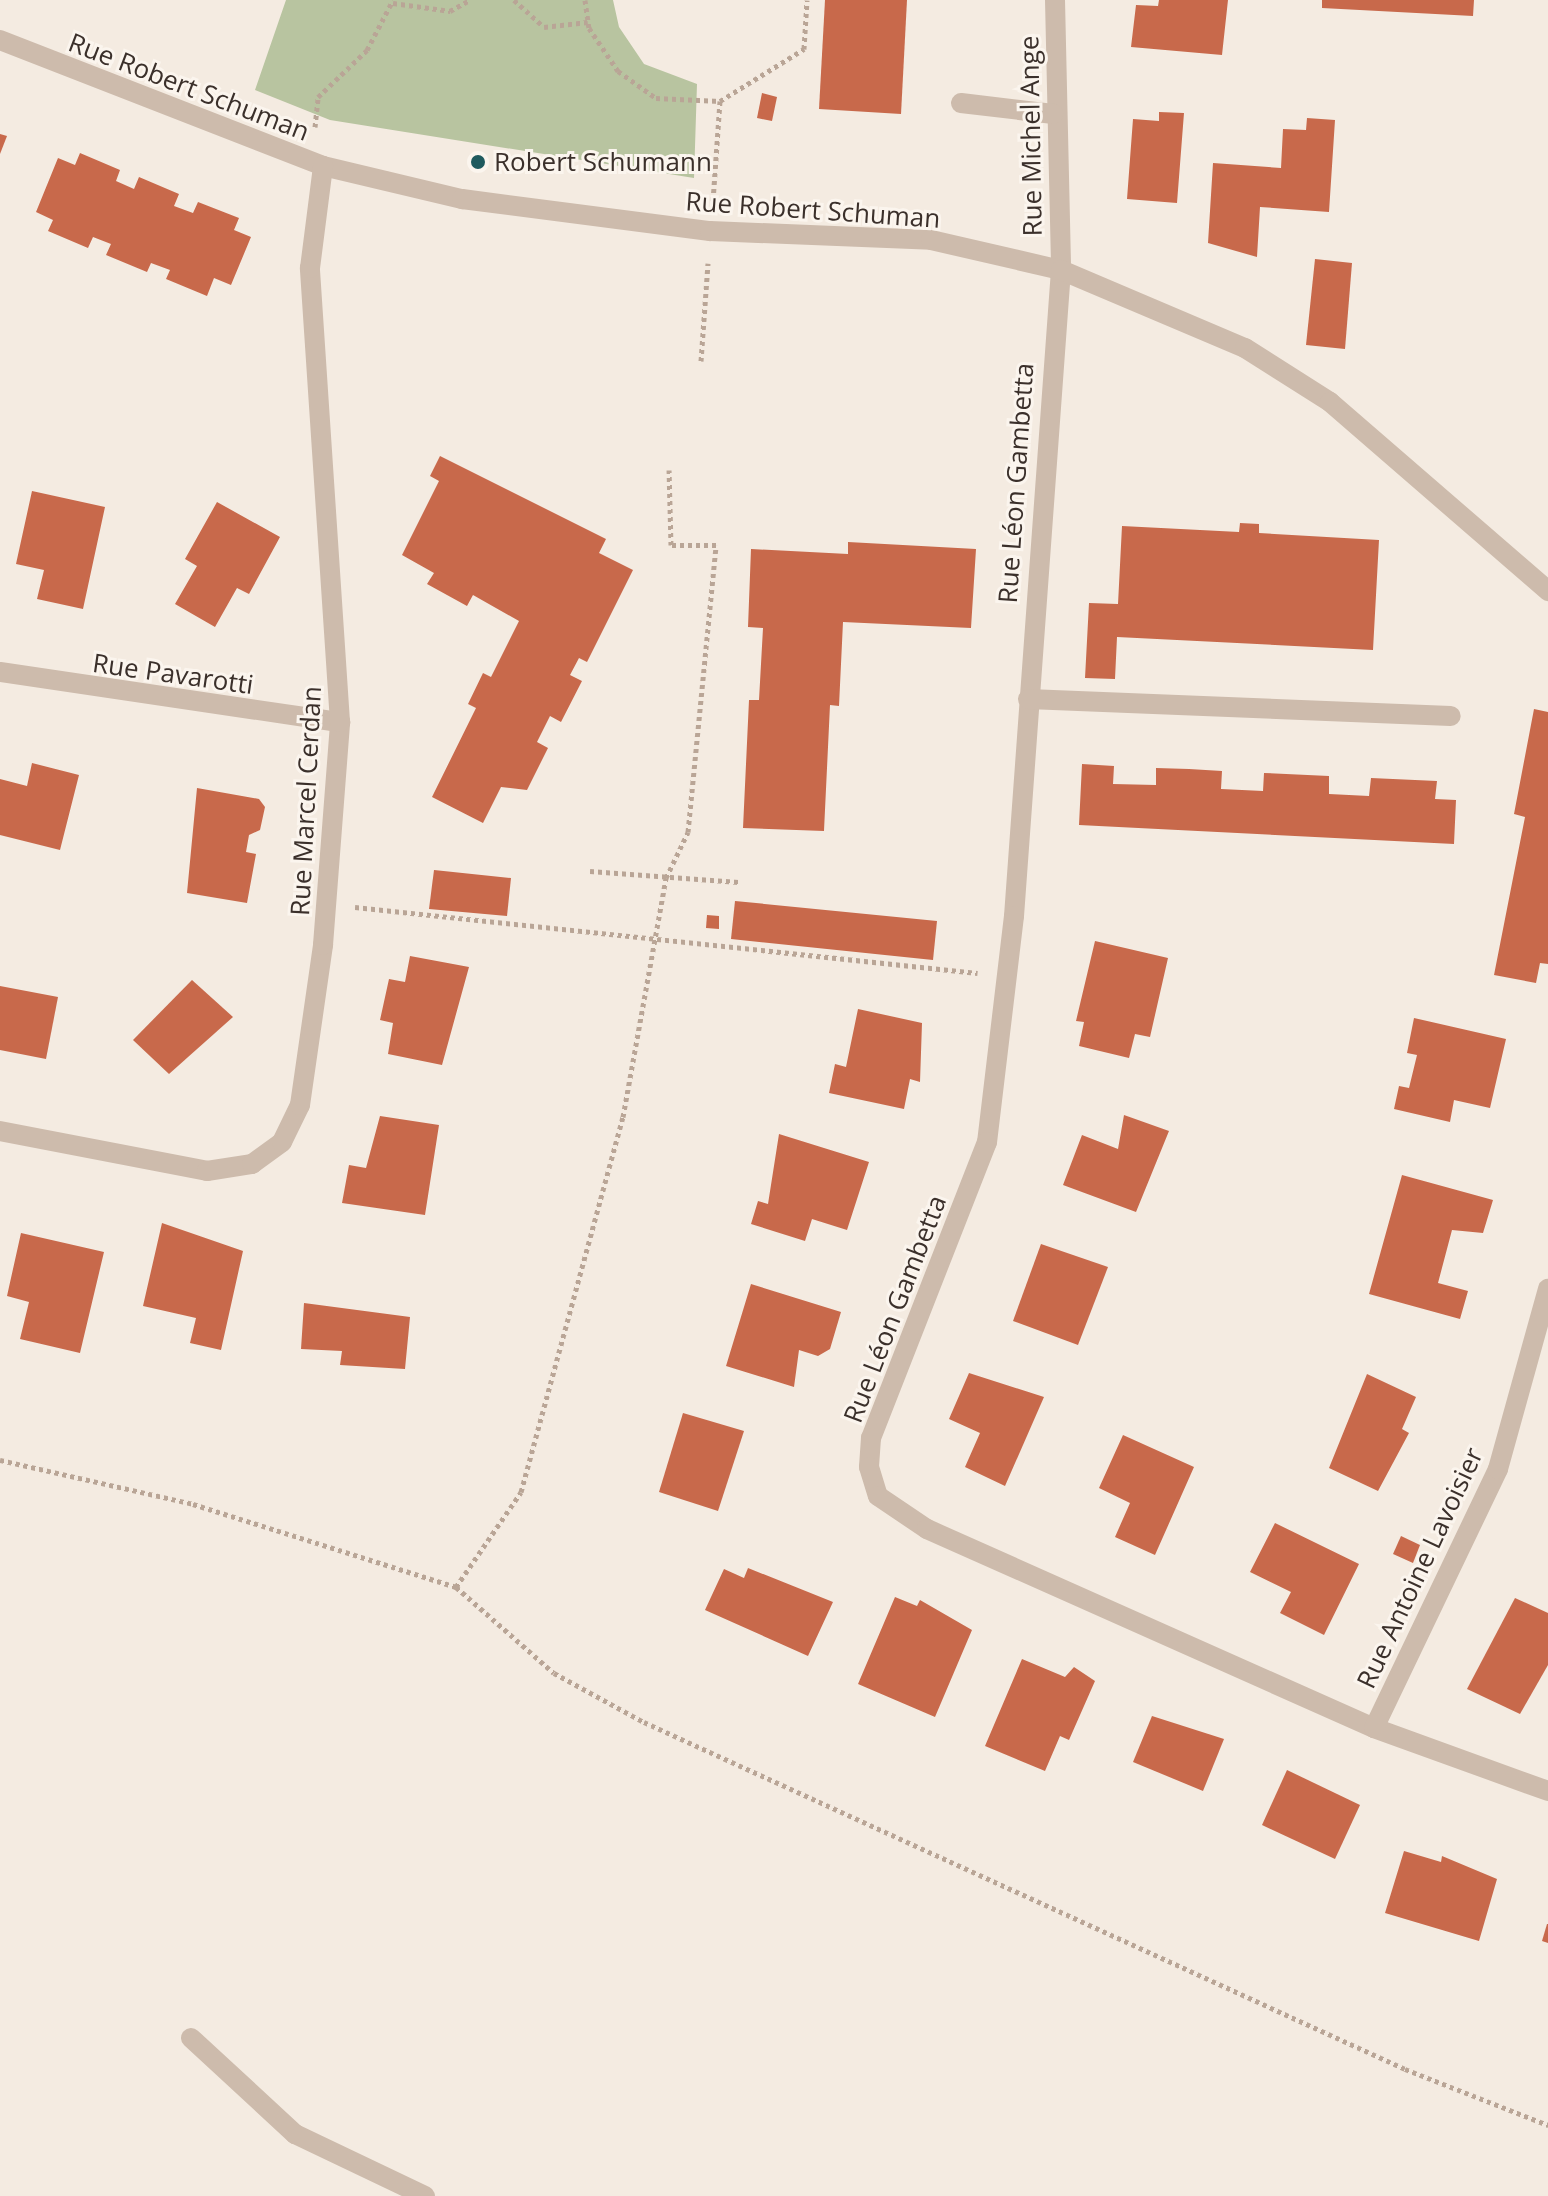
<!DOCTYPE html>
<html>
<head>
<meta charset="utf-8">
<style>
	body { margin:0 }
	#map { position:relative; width:1548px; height:2196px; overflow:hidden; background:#f4ebe1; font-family:"Open Sans",sans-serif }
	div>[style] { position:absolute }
	.green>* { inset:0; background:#b8c4a0 }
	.building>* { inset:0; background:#c8694b }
	.path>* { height:5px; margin-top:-2.5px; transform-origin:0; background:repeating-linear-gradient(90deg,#b9a596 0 4px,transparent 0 8px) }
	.minor>* { height:20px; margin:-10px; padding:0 10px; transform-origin:10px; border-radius:10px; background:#cdbbac }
	.dots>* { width:22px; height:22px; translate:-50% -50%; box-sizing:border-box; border:4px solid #fbf5ee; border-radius:50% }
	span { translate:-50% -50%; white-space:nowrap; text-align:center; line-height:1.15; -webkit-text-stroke:6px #fbf5ee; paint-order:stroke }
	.street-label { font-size:26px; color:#3b302b }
	.poi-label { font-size:26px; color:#3b302b }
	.left { translate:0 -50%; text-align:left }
</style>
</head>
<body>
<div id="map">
	<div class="green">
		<div style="clip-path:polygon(286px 0,613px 0,619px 27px,644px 64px,697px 84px,694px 178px,330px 120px,255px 90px)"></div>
	</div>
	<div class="building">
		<div style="clip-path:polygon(825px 0,907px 0,901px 114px,819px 109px)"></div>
		<div style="clip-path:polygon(1159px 0,1228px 0,1222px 55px,1131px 47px,1136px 5px,1158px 6px)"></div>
		<div style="clip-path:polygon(1322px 0,1474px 0,1473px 16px,1322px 8px)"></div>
		<div style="clip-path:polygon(762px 93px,777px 97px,772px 121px,757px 118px)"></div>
		<div style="clip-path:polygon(1159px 112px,1184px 113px,1177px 203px,1127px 199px,1133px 119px,1159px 121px)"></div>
		<div style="clip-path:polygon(1307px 118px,1335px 120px,1329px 212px,1260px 207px,1257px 257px,1208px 243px,1213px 163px,1281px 168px,1283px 129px,1306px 130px)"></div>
		<div style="clip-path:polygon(0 134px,7px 136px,0 154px)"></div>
		<div style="clip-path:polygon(80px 153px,120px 170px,116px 181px,134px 189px,139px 177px,179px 194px,174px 206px,193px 213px,198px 202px,239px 218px,234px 230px,251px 237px,231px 285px,214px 278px,207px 296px,166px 279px,170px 270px,151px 263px,147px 272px,106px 255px,111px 244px,93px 237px,88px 248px,48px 231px,53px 220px,36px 212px,58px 158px,75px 165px)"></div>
		<div style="clip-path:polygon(1315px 259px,1352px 263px,1345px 349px,1306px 345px)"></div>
		<div style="clip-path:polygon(440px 456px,606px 539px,599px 553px,633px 570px,587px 662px,579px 658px,570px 675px,582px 681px,561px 722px,550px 716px,537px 742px,548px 748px,527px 790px,501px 787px,483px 823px,432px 797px,476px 708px,468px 704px,483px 673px,491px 677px,519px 621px,473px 595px,467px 606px,427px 584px,434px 573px,402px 555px,439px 481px,430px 476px)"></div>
		<div style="clip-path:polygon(32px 491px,105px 507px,83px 609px,37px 599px,44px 570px,16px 564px)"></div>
		<div style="clip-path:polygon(217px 502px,280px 537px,249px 594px,237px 588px,215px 627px,175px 604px,197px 566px,185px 559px)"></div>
		<div style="clip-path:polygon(1240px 523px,1259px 524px,1259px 533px,1379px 540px,1373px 650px,1117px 637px,1115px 679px,1085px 678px,1089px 603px,1118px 604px,1122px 526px,1239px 532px)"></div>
		<div style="clip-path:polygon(848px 542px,976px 549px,971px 628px,843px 622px,839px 706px,830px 705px,824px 831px,743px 828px,749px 700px,759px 700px,763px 628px,748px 627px,751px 549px,848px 554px)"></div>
		<div style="clip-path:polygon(1534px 709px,1548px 712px,1548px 964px,1540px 963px,1536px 983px,1494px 975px,1525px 817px,1514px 814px)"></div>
		<div style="clip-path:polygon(32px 763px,79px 775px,60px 850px,0 835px,0 779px,27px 786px)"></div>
		<div style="clip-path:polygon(1082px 764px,1114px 766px,1113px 784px,1156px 785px,1156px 768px,1189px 769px,1222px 771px,1221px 789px,1263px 791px,1264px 773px,1329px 776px,1329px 794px,1369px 796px,1371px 778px,1437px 781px,1435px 799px,1456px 800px,1454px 844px,1079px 825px)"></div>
		<div style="clip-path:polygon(197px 788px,259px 799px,265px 807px,260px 830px,249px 835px,246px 852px,256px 854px,247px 903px,187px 893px)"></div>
		<div style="clip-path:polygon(434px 870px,511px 878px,507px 916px,429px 909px)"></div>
		<div style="clip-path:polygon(735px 901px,937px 921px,933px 960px,731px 939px)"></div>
		<div style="clip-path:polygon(707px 915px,719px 916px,719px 929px,706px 928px)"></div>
		<div style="clip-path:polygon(1095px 941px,1168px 958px,1150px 1037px,1135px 1034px,1129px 1058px,1079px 1046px,1084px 1022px,1076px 1021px)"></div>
		<div style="clip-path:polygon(410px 956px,469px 967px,442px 1065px,388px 1054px,393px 1023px,380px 1020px,389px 979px,405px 982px)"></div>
		<div style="clip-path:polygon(192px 980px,233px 1017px,169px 1074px,133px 1040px)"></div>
		<div style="clip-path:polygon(0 986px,58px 997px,46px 1059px,0 1050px)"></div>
		<div style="clip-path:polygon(858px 1009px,922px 1023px,920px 1082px,910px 1079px,904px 1109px,829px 1093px,835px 1064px,846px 1067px)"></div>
		<div style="clip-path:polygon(1414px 1018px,1506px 1039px,1490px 1108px,1454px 1100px,1450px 1122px,1394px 1109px,1399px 1086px,1409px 1088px,1417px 1055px,1407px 1053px)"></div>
		<div style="clip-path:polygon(1124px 1115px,1169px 1131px,1136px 1212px,1063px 1185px,1082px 1135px,1118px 1149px)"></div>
		<div style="clip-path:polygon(380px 1116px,439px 1125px,425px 1215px,342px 1203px,349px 1165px,366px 1168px)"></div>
		<div style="clip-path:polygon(779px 1134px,869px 1162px,847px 1230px,812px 1219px,805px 1241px,751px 1224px,758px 1201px,768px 1204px)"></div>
		<div style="clip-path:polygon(1402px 1175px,1493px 1200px,1483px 1233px,1452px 1230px,1438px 1283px,1468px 1291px,1460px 1319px,1369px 1294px)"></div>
		<div style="clip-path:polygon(162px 1223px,243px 1251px,221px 1350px,190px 1343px,196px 1318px,143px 1306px)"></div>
		<div style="clip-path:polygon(21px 1233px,104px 1252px,80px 1353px,20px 1339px,29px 1302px,7px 1296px)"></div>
		<div style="clip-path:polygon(1041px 1244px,1108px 1267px,1078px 1345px,1013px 1321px)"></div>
		<div style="clip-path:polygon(751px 1284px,841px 1312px,830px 1349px,818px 1356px,799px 1350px,794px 1387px,726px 1366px)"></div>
		<div style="clip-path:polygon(304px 1303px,410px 1317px,405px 1369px,340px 1365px,342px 1351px,301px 1349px)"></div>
		<div style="clip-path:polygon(969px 1373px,1044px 1397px,1005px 1486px,965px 1467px,980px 1433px,949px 1419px)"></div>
		<div style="clip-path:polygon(1367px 1374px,1416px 1397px,1402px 1429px,1409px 1433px,1378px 1491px,1329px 1468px)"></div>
		<div style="clip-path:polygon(683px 1413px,744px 1431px,718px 1511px,659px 1492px)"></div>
		<div style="clip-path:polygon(1123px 1435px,1194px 1467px,1155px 1555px,1115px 1537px,1130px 1503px,1099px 1488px)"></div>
		<div style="clip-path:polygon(1275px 1523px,1359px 1564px,1324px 1635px,1280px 1613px,1291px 1592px,1250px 1572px)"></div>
		<div style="clip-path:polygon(1401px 1536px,1420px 1545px,1413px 1563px,1393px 1554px)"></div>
		<div style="clip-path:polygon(748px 1568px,833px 1602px,808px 1656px,705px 1610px,724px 1569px,744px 1578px)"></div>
		<div style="clip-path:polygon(895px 1597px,917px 1606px,920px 1600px,972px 1630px,935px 1717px,858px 1684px)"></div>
		<div style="clip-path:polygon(1515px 1598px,1548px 1613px,1548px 1665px,1520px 1714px,1467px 1689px)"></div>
		<div style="clip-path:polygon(1022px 1659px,1065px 1677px,1074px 1667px,1095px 1681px,1069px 1740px,1060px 1736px,1045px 1771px,985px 1746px)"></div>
		<div style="clip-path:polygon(1152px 1716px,1224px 1739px,1203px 1791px,1133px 1762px)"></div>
		<div style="clip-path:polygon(1287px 1770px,1360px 1805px,1335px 1859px,1262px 1825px)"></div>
		<div style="clip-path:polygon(1404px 1851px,1441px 1862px,1442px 1856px,1497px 1879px,1479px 1941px,1385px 1913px)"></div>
		<div style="clip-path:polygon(1547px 1924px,1548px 1924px,1548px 1943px,1542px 1941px)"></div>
	</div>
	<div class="path">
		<div style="left:514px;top:0;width:40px;rotate:42deg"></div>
		<div style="left:544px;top:27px;width:44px;rotate:-6.5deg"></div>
		<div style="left:585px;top:0;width:28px;rotate:82deg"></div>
		<div style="left:589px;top:28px;width:52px;rotate:56deg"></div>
		<div style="left:618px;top:71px;width:47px;rotate:35.4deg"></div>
		<div style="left:656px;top:98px;width:64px;rotate:2.7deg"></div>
		<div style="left:720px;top:101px;width:100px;rotate:94deg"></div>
		<div style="left:393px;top:3px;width:58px;rotate:8deg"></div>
		<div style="left:450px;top:11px;width:23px;rotate:-29deg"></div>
		<div style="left:720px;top:101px;width:99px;rotate:-31.8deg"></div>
		<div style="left:804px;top:49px;width:49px;rotate:-86.5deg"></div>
		<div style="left:315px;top:127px;width:30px;rotate:-84deg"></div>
		<div style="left:318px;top:97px;width:68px;rotate:-43.8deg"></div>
		<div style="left:367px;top:50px;width:56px;rotate:-62.5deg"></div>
		<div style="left:701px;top:361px;width:98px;rotate:-85.9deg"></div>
		<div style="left:590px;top:871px;width:149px;rotate:4.2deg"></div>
		<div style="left:355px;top:907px;width:626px;rotate:6.05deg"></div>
		<div style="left:0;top:1460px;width:198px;rotate:12.8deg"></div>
		<div style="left:193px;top:1504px;width:276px;rotate:17.5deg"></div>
		<div style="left:456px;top:1587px;width:115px;rotate:-55.6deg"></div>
		<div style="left:521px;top:1492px;width:389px;rotate:-74.8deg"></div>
		<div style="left:623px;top:1117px;width:243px;rotate:-79.8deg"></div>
		<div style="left:666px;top:878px;width:51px;rotate:-64.4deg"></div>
		<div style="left:688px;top:832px;width:288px;rotate:-84.4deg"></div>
		<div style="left:716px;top:545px;width:45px;rotate:180deg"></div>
		<div style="left:671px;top:545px;width:75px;rotate:-91.5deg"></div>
		<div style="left:456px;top:1587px;width:130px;rotate:41.3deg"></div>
		<div style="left:554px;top:1673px;width:102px;rotate:28.6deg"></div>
		<div style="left:644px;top:1722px;width:836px;rotate:24.51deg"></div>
		<div style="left:1405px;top:2069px;width:154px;rotate:21.4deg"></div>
	</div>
	<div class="minor">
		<div style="left:1055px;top:0;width:270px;rotate:88.7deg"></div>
		<div style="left:1061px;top:270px;width:648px;rotate:94.16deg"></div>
		<div style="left:1014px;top:916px;width:228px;rotate:96.8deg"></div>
		<div style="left:987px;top:1142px;width:318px;rotate:111.4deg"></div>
		<div style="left:871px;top:1438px;width:29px;rotate:94deg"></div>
		<div style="left:869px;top:1467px;width:30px;rotate:73deg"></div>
		<div style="left:878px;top:1496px;width:59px;rotate:34deg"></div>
		<div style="left:927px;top:1529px;width:489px;rotate:24deg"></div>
		<div style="left:1374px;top:1728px;width:185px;rotate:19.9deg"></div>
		<div style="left:0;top:40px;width:347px;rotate:21.3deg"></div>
		<div style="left:323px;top:166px;width:143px;rotate:13.4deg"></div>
		<div style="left:462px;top:199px;width:250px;rotate:7.4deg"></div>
		<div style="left:710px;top:231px;width:221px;rotate:2.3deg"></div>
		<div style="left:931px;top:240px;width:133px;rotate:13deg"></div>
		<div style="left:1061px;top:270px;width:200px;rotate:23deg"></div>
		<div style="left:1245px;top:348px;width:101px;rotate:32.4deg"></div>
		<div style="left:1330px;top:402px;width:289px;rotate:40.9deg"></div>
		<div style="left:961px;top:103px;width:93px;rotate:6.8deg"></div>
		<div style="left:0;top:672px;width:344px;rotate:8.4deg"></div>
		<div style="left:1028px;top:699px;width:423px;rotate:2.3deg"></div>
		<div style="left:0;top:1131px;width:211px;rotate:10.9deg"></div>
		<div style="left:207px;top:1171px;width:46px;rotate:-8.8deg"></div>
		<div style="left:252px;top:1164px;width:37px;rotate:-36deg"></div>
		<div style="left:282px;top:1142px;width:41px;rotate:-64.1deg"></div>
		<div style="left:300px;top:1105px;width:162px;rotate:-81.8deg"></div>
		<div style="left:323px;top:945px;width:224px;rotate:-85.6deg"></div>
		<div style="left:340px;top:722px;width:455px;rotate:-93.8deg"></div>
		<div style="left:310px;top:268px;width:103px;rotate:-82.7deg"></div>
		<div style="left:1374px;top:1728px;width:287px;rotate:-64.4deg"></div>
		<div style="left:1498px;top:1469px;width:187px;rotate:-74.5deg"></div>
		<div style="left:191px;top:2038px;width:142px;rotate:42.7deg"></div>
		<div style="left:295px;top:2134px;width:144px;rotate:25.5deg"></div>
	</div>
	<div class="dots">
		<div style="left:478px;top:162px;background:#1f5a5e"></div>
	</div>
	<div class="street-label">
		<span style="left:189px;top:87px;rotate:21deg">Rue Robert Schuman</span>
		<span style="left:1031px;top:136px;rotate:-91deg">Rue Michel Ange</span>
		<span style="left:813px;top:210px;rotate:4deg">Rue Robert Schuman</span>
		<span style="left:1016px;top:483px;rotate:-86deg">Rue Léon Gambetta</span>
		<span style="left:173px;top:674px;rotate:8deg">Rue Pavarotti</span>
		<span style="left:306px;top:801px;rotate:-87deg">Rue Marcel Cerdan</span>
		<span style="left:895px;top:1309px;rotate:-69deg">Rue Léon Gambetta</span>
		<span style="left:1420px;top:1568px;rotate:-65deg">Rue Antoine Lavoisier</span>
	</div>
	<div class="poi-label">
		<span class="left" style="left:494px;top:162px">Robert Schumann</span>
	</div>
</div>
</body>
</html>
